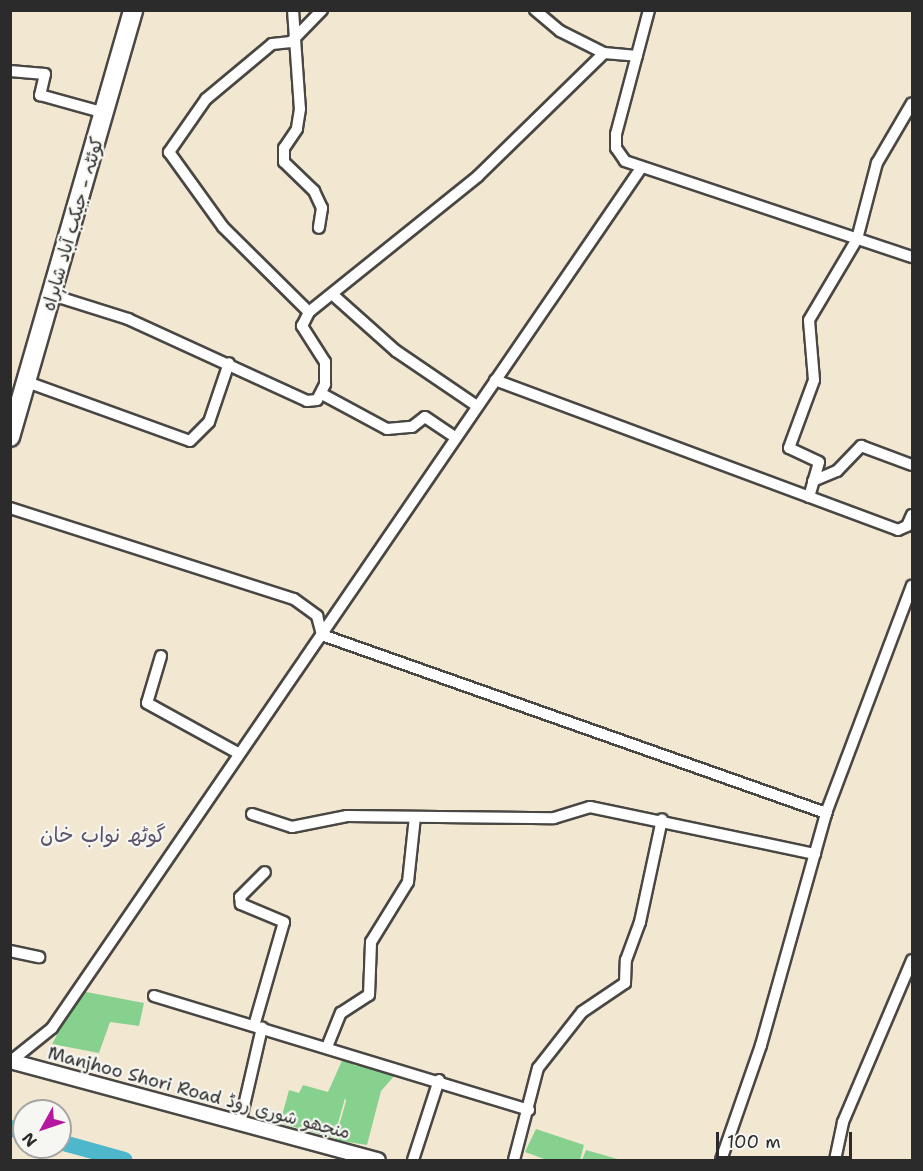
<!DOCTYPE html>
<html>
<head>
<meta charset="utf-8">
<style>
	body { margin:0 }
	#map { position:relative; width:923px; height:1171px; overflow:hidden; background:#f2e7d1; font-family:"Shantell Sans","Playpen Sans Arabic",sans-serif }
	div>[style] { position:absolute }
	.green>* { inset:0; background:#86d18e }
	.river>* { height:16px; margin:-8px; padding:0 8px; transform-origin:8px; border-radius:8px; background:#4eb7cb }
	.roads { filter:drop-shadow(2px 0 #494744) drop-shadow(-2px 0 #494744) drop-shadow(0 2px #494744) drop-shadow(0 -2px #494744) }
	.street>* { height:10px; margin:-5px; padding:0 5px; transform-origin:5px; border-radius:5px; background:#fff }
	.secondary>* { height:14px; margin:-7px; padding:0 7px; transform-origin:7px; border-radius:7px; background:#fff }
	.highway>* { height:18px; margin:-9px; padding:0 9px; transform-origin:9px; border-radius:9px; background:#fff }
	span { translate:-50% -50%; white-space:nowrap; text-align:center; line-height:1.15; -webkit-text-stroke:4.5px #f6f6f2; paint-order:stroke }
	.street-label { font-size:18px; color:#2b2b2b }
	.quarter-label { font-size:21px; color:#5c536a }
	.frame { position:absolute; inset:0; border:12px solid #2b2b2b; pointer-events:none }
	.north { position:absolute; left:12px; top:1099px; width:60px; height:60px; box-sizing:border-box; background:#f6f6f2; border:2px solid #a5a5a2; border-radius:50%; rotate:230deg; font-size:16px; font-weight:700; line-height:24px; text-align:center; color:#2b2b2b }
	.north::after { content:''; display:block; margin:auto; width:21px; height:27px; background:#b5179e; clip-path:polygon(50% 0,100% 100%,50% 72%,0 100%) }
	.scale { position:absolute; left:716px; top:1132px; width:136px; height:27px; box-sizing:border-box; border:3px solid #2b2b2b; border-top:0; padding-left:8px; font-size:18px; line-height:21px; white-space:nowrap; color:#2b2b2b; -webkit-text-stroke:4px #f6f6f2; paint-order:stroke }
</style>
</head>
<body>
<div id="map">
	<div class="green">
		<div style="clip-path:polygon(81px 991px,144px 1003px,139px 1026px,110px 1022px,99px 1053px,52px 1044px)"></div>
		<div style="clip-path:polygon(345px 1054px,355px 1066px,364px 1063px,396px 1074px,381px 1091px,367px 1145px,335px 1140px,346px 1101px,345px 1098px,334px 1138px,280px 1123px,289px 1090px,299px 1093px,303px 1085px,328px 1092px)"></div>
		<div style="clip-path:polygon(536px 1129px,584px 1145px,580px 1160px,547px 1160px,525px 1152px)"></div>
		<div style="clip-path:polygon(586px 1150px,621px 1160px,582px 1160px)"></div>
	</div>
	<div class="river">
		<div style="left:10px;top:1128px;width:15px;rotate:16deg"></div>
		<div style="left:60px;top:1142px;width:67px;rotate:15.5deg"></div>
	</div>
	<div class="roads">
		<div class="street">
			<div style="left:293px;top:10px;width:99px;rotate:86deg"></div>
			<div style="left:300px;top:109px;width:20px;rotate:99deg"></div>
			<div style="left:297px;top:129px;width:23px;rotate:124deg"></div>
			<div style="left:284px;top:148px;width:14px;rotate:90deg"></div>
			<div style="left:284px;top:162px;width:42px;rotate:44deg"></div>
			<div style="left:314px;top:191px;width:19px;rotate:65deg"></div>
			<div style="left:322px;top:208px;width:20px;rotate:99deg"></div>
			<div style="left:322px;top:10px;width:45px;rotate:134.1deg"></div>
			<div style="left:291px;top:42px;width:19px;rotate:174deg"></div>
			<div style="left:272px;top:44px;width:86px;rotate:140.2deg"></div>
			<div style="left:206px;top:99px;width:65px;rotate:124.9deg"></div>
			<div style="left:169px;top:152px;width:92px;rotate:54.2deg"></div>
			<div style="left:223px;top:227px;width:121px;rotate:44.7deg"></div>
			<div style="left:309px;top:312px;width:217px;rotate:-38.8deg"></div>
			<div style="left:478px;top:176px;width:176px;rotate:-44.3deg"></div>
			<div style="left:604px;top:53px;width:33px;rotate:5deg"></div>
			<div style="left:535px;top:10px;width:33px;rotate:40deg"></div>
			<div style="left:560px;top:31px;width:49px;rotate:26.6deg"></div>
			<div style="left:649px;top:10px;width:128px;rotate:104.9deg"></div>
			<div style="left:616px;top:134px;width:14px;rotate:90deg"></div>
			<div style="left:616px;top:148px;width:16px;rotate:55deg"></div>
			<div style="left:625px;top:161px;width:303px;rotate:18.5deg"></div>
			<div style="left:10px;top:71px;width:35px;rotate:5deg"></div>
			<div style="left:45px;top:74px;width:22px;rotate:103deg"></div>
			<div style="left:40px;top:95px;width:67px;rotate:15.5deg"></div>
			<div style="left:332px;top:294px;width:86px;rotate:41.7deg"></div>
			<div style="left:396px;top:351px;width:98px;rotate:34.2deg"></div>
			<div style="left:52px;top:295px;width:80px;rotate:17.5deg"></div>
			<div style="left:128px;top:319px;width:197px;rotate:24.6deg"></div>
			<div style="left:307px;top:401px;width:10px;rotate:-6deg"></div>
			<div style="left:317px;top:400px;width:18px;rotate:-63deg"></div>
			<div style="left:325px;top:384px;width:22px;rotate:-90deg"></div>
			<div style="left:325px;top:362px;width:43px;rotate:-122.6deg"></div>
			<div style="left:302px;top:326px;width:16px;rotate:-63deg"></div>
			<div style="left:495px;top:380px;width:430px;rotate:20.4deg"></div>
			<div style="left:898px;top:530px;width:10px;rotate:-24deg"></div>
			<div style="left:907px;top:526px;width:12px;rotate:-66deg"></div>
			<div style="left:27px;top:382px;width:173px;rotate:19.9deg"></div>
			<div style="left:190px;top:441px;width:27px;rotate:-45deg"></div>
			<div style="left:209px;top:422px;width:62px;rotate:-71.3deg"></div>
			<div style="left:322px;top:394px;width:74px;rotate:28.3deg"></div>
			<div style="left:387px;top:429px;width:25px;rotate:-5deg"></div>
			<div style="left:412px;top:427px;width:16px;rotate:-38deg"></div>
			<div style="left:425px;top:417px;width:37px;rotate:34deg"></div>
			<div style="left:813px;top:481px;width:26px;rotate:-23deg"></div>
			<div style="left:837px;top:471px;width:35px;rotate:-46deg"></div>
			<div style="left:861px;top:446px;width:54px;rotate:20.4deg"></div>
			<div style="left:809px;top:497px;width:36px;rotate:-74deg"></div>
			<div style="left:819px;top:462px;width:33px;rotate:-155deg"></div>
			<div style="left:789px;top:448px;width:72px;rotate:-69.8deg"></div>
			<div style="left:814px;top:380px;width:60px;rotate:-94.8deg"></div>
			<div style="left:809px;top:320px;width:94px;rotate:-59.3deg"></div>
			<div style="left:857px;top:239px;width:79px;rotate:-75.3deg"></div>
			<div style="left:877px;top:163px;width:69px;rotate:-59.7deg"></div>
			<div style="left:10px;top:508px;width:298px;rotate:17.8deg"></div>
			<div style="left:294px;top:599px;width:29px;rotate:36deg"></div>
			<div style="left:317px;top:616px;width:20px;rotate:75deg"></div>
			<div style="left:322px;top:635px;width:535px;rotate:19.45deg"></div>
			<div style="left:161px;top:656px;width:49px;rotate:106.6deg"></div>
			<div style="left:147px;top:703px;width:104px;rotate:28.8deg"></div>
			<div style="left:252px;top:814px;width:42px;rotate:18deg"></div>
			<div style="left:292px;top:827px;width:56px;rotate:-11.3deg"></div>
			<div style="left:347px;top:816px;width:207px;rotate:0.6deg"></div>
			<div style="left:554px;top:818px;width:38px;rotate:-17deg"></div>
			<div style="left:590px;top:807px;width:230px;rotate:11.8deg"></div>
			<div style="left:10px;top:951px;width:30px;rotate:12deg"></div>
			<div style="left:154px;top:996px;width:392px;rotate:16.9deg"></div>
			<div style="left:254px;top:1026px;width:108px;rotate:-73.9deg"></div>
			<div style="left:284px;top:922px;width:47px;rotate:-157.3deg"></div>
			<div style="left:241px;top:904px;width:7px;rotate:-98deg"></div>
			<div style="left:240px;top:897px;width:35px;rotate:-45deg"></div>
			<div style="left:327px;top:1047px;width:37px;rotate:-68deg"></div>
			<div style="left:341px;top:1013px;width:33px;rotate:-33deg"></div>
			<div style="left:369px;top:995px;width:53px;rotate:-87.8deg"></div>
			<div style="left:371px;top:942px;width:70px;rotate:-58.3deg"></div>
			<div style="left:408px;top:882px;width:65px;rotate:-83.9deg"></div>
			<div style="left:11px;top:1061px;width:53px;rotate:-38.8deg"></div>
			<div style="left:52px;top:1028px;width:1042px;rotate:-55.59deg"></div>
			<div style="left:240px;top:1123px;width:98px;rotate:-77deg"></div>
			<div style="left:413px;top:1160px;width:84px;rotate:-72deg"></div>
			<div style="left:514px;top:1160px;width:95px;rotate:-75.4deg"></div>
			<div style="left:538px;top:1068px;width:71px;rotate:-51.8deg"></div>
			<div style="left:582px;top:1012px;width:52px;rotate:-34deg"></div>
			<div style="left:625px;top:983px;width:23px;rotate:-88deg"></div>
			<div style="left:626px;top:960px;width:40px;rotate:-69.8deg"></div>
			<div style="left:640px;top:922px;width:105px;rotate:-77.9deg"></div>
			<div style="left:721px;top:1160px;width:122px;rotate:-70.8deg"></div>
			<div style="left:761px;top:1045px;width:241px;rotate:-74.3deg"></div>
			<div style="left:826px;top:813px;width:243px;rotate:-69.3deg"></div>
			<div style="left:835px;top:1160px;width:39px;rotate:-78deg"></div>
			<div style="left:843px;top:1122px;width:176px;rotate:-66.9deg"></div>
		</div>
		<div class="secondary">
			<div style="left:10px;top:1061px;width:381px;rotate:15.1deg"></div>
		</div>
		<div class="highway">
			<div style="left:10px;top:437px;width:444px;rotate:-73.9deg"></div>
		</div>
	</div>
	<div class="street-label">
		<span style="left:73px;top:224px;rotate:-74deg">کوئٹہ - جیکب آباد شاہراہ</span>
		<span style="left:199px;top:1093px;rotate:15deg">Manjhoo Shori Road منجھو شوری روڈ</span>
	</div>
	<div class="quarter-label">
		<span style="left:103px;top:835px">گوٹھ نواب خان</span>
	</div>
	<div class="frame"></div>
	<div class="north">N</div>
	<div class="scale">100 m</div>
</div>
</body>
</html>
